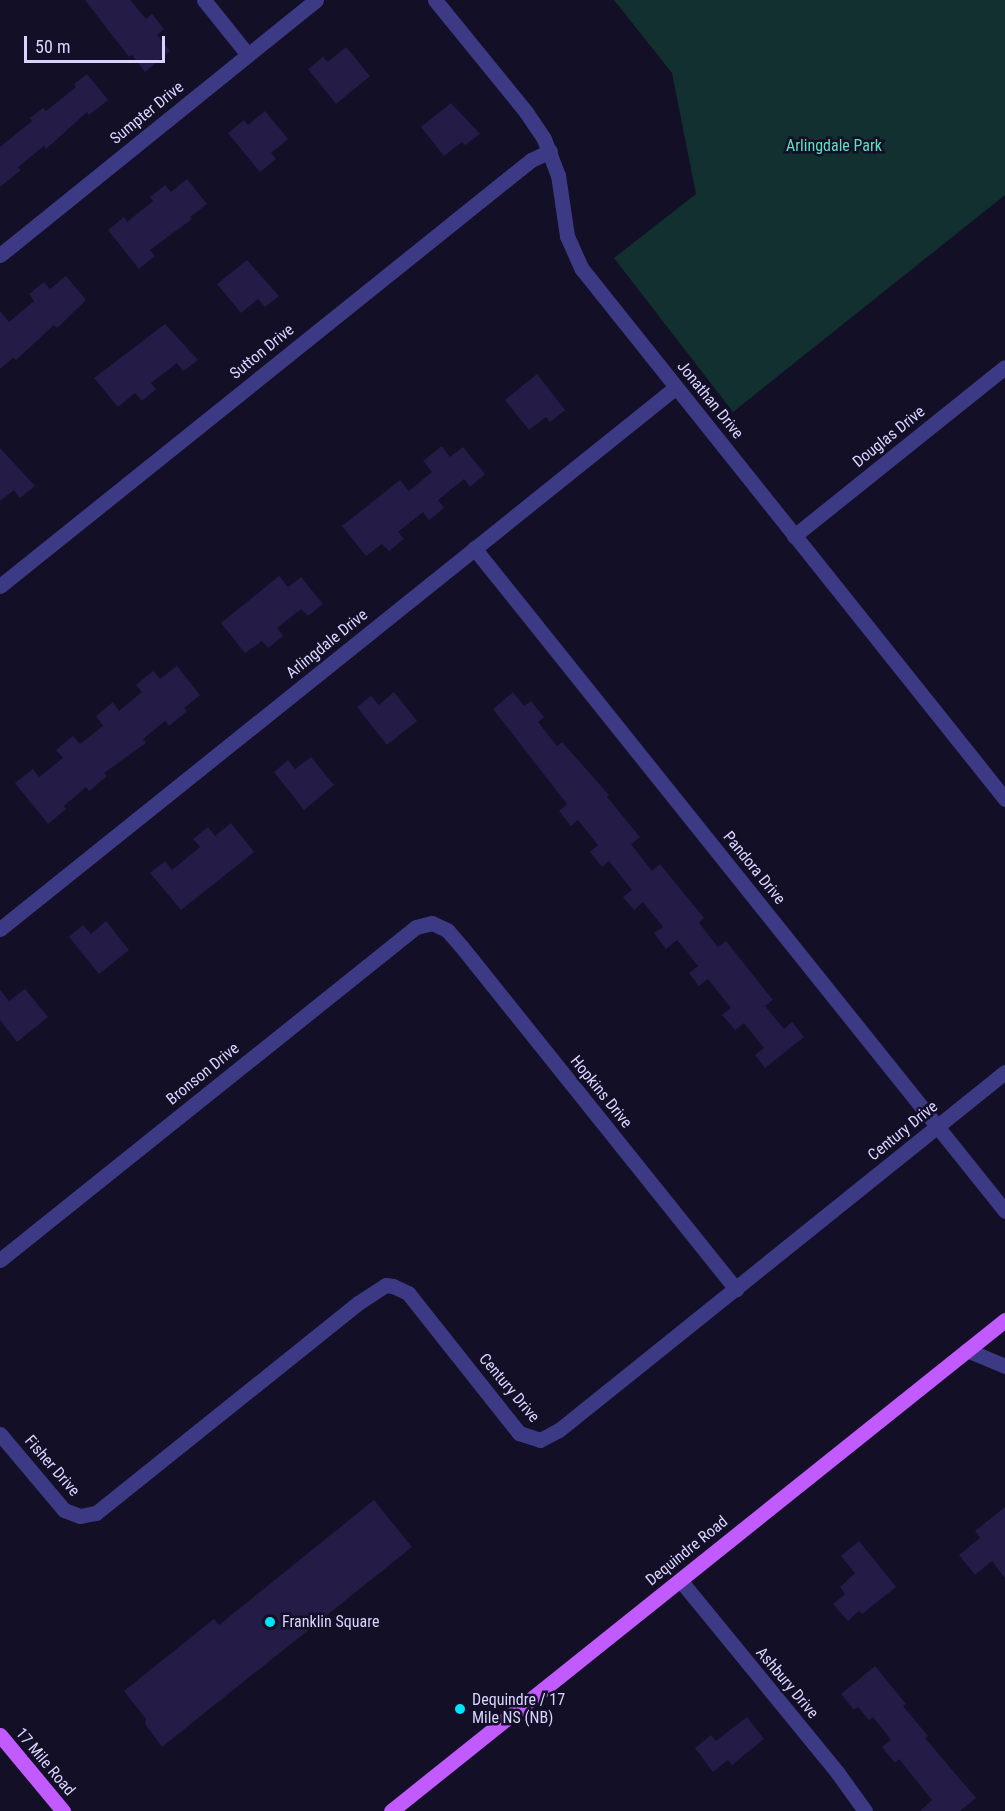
<!DOCTYPE html>
<html>
<head>
<meta charset="utf-8">
<style>
	body { margin:0 }
	#map { position:relative; width:1005px; height:1811px; overflow:hidden; background:#130f26; font-family:"Roboto Condensed",sans-serif }
	div>[style] { position:absolute }
	.green>* { inset:0; background:#12302f }
	.building>* { inset:0; background:#241b47 }
	.minor>* { height:15px; margin:-7.5px; padding:0 7.5px; transform-origin:7.5px; border-radius:7.5px; background:#3d3a85 }
	.major>* { height:15px; margin:-7.5px; padding:0 7.5px; transform-origin:7.5px; border-radius:7.5px; background:#c25bff }
	.dots>* { width:16px; height:16px; translate:-50% -50%; box-sizing:border-box; border:3px solid #130f26; border-radius:50% }
	span { translate:-50% -50%; white-space:nowrap; text-align:center; line-height:1.15; -webkit-text-stroke:5px #130f26; paint-order:stroke }
	.street-label { font-size:16px; color:#d9d4ff }
	.park-label { font-size:16px; color:#5fe0c0 }
	.poi-label { font-size:16px; color:#d9d4ff }
	.left { translate:0 -50%; text-align:left }
	.scale { position:absolute; left:24px; top:36px; width:141px; height:27px; box-sizing:border-box; border:3px solid #d9d4ff; border-top:0; padding-left:8px; font-size:18px; line-height:21px; white-space:nowrap; color:#d9d4ff; -webkit-text-stroke:4px #130f26; paint-order:stroke }
</style>
</head>
<body>
<div id="map">
	<div class="green">
		<div style="clip-path:polygon(614px 0,1005px 0,1005px 195px,733px 412px,614px 258px,696px 194px,672px 73px)"></div>
	</div>
	<div class="building">
		<div style="clip-path:polygon(85px 0,130px 0,146px 19px,152px 14px,164px 29px,157px 35px,170px 51px,145px 72px,132px 55px,129px 57px)"></div>
		<div style="clip-path:polygon(346px 47px,370px 76px,336px 104px,308px 69px,323px 57px,328px 62px)"></div>
		<div style="clip-path:polygon(87px 74px,108px 100px,89px 115px,87px 112px,46px 149px,44px 146px,18px 167px,21px 170px,0 187px,0 147px,32px 121px,30px 118px,43px 108px,46px 111px,76px 87px,74px 84px)"></div>
		<div style="clip-path:polygon(451px 103px,480px 134px,465px 145px,462px 142px,444px 156px,421px 127px)"></div>
		<div style="clip-path:polygon(265px 111px,288px 139px,271px 153px,276px 159px,260px 172px,228px 133px,244px 120px,248px 125px)"></div>
		<div style="clip-path:polygon(187px 179px,207px 204px,190px 217px,192px 219px,150px 250px,155px 256px,139px 269px,108px 230px,124px 217px,127px 222px,153px 201px,150px 197px,165px 185px,171px 192px)"></div>
		<div style="clip-path:polygon(247px 260px,279px 296px,265px 307px,258px 299px,241px 313px,217px 284px)"></div>
		<div style="clip-path:polygon(66px 276px,86px 300px,57px 328px,54px 325px,16px 360px,13px 358px,0 369px,0 311px,9px 322px,34px 301px,29px 294px,44px 282px,50px 289px)"></div>
		<div style="clip-path:polygon(165px 324px,198px 360px,183px 371px,177px 363px,151px 383px,156px 389px,142px 401px,135px 393px,118px 407px,94px 378px)"></div>
		<div style="clip-path:polygon(537px 374px,565px 410px,550px 422px,546px 417px,529px 430px,505px 400px)"></div>
		<div style="clip-path:polygon(442px 446px,450px 457px,463px 447px,485px 474px,470px 487px,464px 479px,438px 500px,444px 508px,429px 520px,423px 512px,398px 532px,404px 539px,389px 551px,382px 544px,366px 556px,342px 526px,400px 480px,409px 491px,432px 472px,423px 461px)"></div>
		<div style="clip-path:polygon(0 448px,35px 486px,20px 498px,14px 490px,0 501px)"></div>
		<div style="clip-path:polygon(279px 576px,288px 587px,301px 577px,323px 604px,308px 616px,301px 609px,277px 628px,283px 636px,268px 648px,262px 641px,245px 653px,221px 623px)"></div>
		<div style="clip-path:polygon(177px 666px,200px 695px,184px 708px,187px 711px,169px 726px,165px 721px,143px 739px,146px 743px,104px 773px,107px 776px,89px 791px,86px 787px,64px 806px,66px 809px,48px 824px,15px 783px,33px 769px,39px 777px,63px 758px,56px 750px,73px 736px,80px 744px,103px 726px,96px 716px,113px 702px,119px 711px,142px 692px,136px 685px,153px 671px,160px 679px)"></div>
		<div style="clip-path:polygon(394px 692px,417px 721px,387px 745px,357px 707px,371px 696px,379px 705px)"></div>
		<div style="clip-path:polygon(513px 692px,524px 706px,531px 701px,544px 717px,538px 722px,557px 746px,562px 742px,609px 795px,607px 797px,640px 837px,631px 844px,652px 871px,660px 864px,704px 918px,699px 923px,718px 947px,726px 941px,773px 1000px,765px 1006px,784px 1029px,792px 1022px,804px 1037px,765px 1068px,755px 1055px,764px 1048px,744px 1023px,735px 1030px,722px 1015px,731px 1008px,708px 979px,699px 986px,689px 973px,698px 966px,677px 940px,666px 949px,654px 933px,663px 927px,643px 902px,634px 910px,623px 897px,632px 890px,609px 861px,602px 867px,590px 852px,598px 845px,578px 820px,571px 826px,559px 811px,567px 804px,493px 709px)"></div>
		<div style="clip-path:polygon(311px 757px,334px 785px,304px 810px,274px 772px,288px 760px,295px 769px)"></div>
		<div style="clip-path:polygon(231px 823px,254px 852px,181px 910px,150px 873px,165px 861px,172px 870px,200px 847px,193px 839px,208px 827px,215px 836px)"></div>
		<div style="clip-path:polygon(106px 921px,129px 950px,99px 974px,69px 937px,83px 925px,91px 934px)"></div>
		<div style="clip-path:polygon(25px 989px,48px 1017px,17px 1042px,0 1020px,0 990px,9px 1001px)"></div>
		<div style="clip-path:polygon(374px 1500px,412px 1547px,162px 1747px,145px 1724px,146px 1719px,124px 1691px,214px 1619px,219px 1625px)"></div>
		<div style="clip-path:polygon(1005px 1507px,1005px 1578px,992px 1561px,975px 1575px,959px 1555px,980px 1538px,975px 1531px)"></div>
		<div style="clip-path:polygon(859px 1541px,896px 1587px,862px 1614px,859px 1611px,848px 1621px,833px 1604px,845px 1594px,840px 1587px,855px 1573px,841px 1556px)"></div>
		<div style="clip-path:polygon(875px 1666px,906px 1704px,903px 1706px,928px 1736px,925px 1738px,976px 1798px,960px 1811px,920px 1811px,932px 1800px,899px 1759px,895px 1763px,882px 1747px,891px 1740px,873px 1717px,869px 1720px,858px 1707px,854px 1710px,841px 1694px)"></div>
		<div style="clip-path:polygon(747px 1717px,764px 1739px,732px 1765px,728px 1760px,713px 1772px,695px 1748px,711px 1735px,716px 1741px)"></div>
	</div>
	<div class="minor">
		<div style="left:204px;top:0;width:70px;rotate:51.3deg"></div>
		<div style="left:435px;top:0;width:144px;rotate:50.9deg"></div>
		<div style="left:526px;top:112px;width:32px;rotate:56deg"></div>
		<div style="left:544px;top:139px;width:39px;rotate:69deg"></div>
		<div style="left:558px;top:175px;width:62px;rotate:81.6deg"></div>
		<div style="left:567px;top:236px;width:36px;rotate:66deg"></div>
		<div style="left:582px;top:269px;width:678px;rotate:51.41deg"></div>
		<div style="left:0;top:255px;width:406px;rotate:-38.9deg"></div>
		<div style="left:794px;top:536px;width:270px;rotate:-38.7deg"></div>
		<div style="left:474px;top:548px;width:849px;rotate:51.31deg"></div>
		<div style="left:0;top:586px;width:681px;rotate:-38.74deg"></div>
		<div style="left:531px;top:160px;width:21px;rotate:-25deg"></div>
		<div style="left:0;top:929px;width:866px;rotate:-38.72deg"></div>
		<div style="left:0;top:1260px;width:533px;rotate:-38.68deg"></div>
		<div style="left:416px;top:927px;width:16px;rotate:-14deg"></div>
		<div style="left:432px;top:923px;width:17px;rotate:25deg"></div>
		<div style="left:447px;top:930px;width:21px;rotate:49deg"></div>
		<div style="left:461px;top:946px;width:440px;rotate:51.3deg"></div>
		<div style="left:967px;top:1350px;width:41px;rotate:22.8deg"></div>
		<div style="left:0;top:1434px;width:99px;rotate:49.9deg"></div>
		<div style="left:64px;top:1510px;width:17px;rotate:21deg"></div>
		<div style="left:80px;top:1516px;width:16px;rotate:-11deg"></div>
		<div style="left:96px;top:1513px;width:336px;rotate:-38.7deg"></div>
		<div style="left:358px;top:1303px;width:33px;rotate:-33deg"></div>
		<div style="left:386px;top:1285px;width:7px;rotate:8deg"></div>
		<div style="left:393px;top:1286px;width:17px;rotate:25deg"></div>
		<div style="left:408px;top:1293px;width:179px;rotate:51.6deg"></div>
		<div style="left:519px;top:1433px;width:22px;rotate:18deg"></div>
		<div style="left:540px;top:1440px;width:21px;rotate:-28deg"></div>
		<div style="left:559px;top:1430px;width:572px;rotate:-38.75deg"></div>
		<div style="left:680px;top:1580px;width:248px;rotate:50.7deg"></div>
		<div style="left:837px;top:1772px;width:48px;rotate:54.3deg"></div>
	</div>
	<div class="major">
		<div style="left:0;top:1735px;width:99px;rotate:50.3deg"></div>
		<div style="left:391px;top:1811px;width:786px;rotate:-38.65deg"></div>
	</div>
	<div class="dots">
		<div style="left:270px;top:1622px;background:#00e5ff"></div>
		<div style="left:460px;top:1709px;background:#00e5ff"></div>
	</div>
	<div class="street-label">
		<span style="left:147px;top:113px;rotate:-39deg">Sumpter Drive</span>
		<span style="left:262px;top:352px;rotate:-39deg">Sutton Drive</span>
		<span style="left:710px;top:400px;rotate:51deg">Jonathan Drive</span>
		<span style="left:889px;top:437px;rotate:-39deg">Douglas Drive</span>
		<span style="left:327px;top:644px;rotate:-39deg">Arlingdale Drive</span>
		<span style="left:754px;top:868px;rotate:51deg">Pandora Drive</span>
		<span style="left:203px;top:1074px;rotate:-39deg">Bronson Drive</span>
		<span style="left:601px;top:1092px;rotate:51deg">Hopkins Drive</span>
		<span style="left:903px;top:1131px;rotate:-39deg">Century Drive</span>
		<span style="left:509px;top:1388px;rotate:50deg">Century Drive</span>
		<span style="left:52px;top:1466px;rotate:49deg">Fisher Drive</span>
		<span style="left:687px;top:1551px;rotate:-39deg">Dequindre Road</span>
		<span style="left:787px;top:1683px;rotate:50deg">Ashbury Drive</span>
		<span style="left:45px;top:1762px;rotate:50deg">17 Mile Road</span>
	</div>
	<div class="park-label">
		<span style="left:834px;top:146px">Arlingdale Park</span>
	</div>
	<div class="poi-label">
		<span class="left" style="left:282px;top:1622px">Franklin Square</span>
		<span class="left" style="left:472px;top:1709px">Dequindre / 17<br>Mile NS (NB)</span>
	</div>
	<div class="scale">50 m</div>
</div>
</body>
</html>
